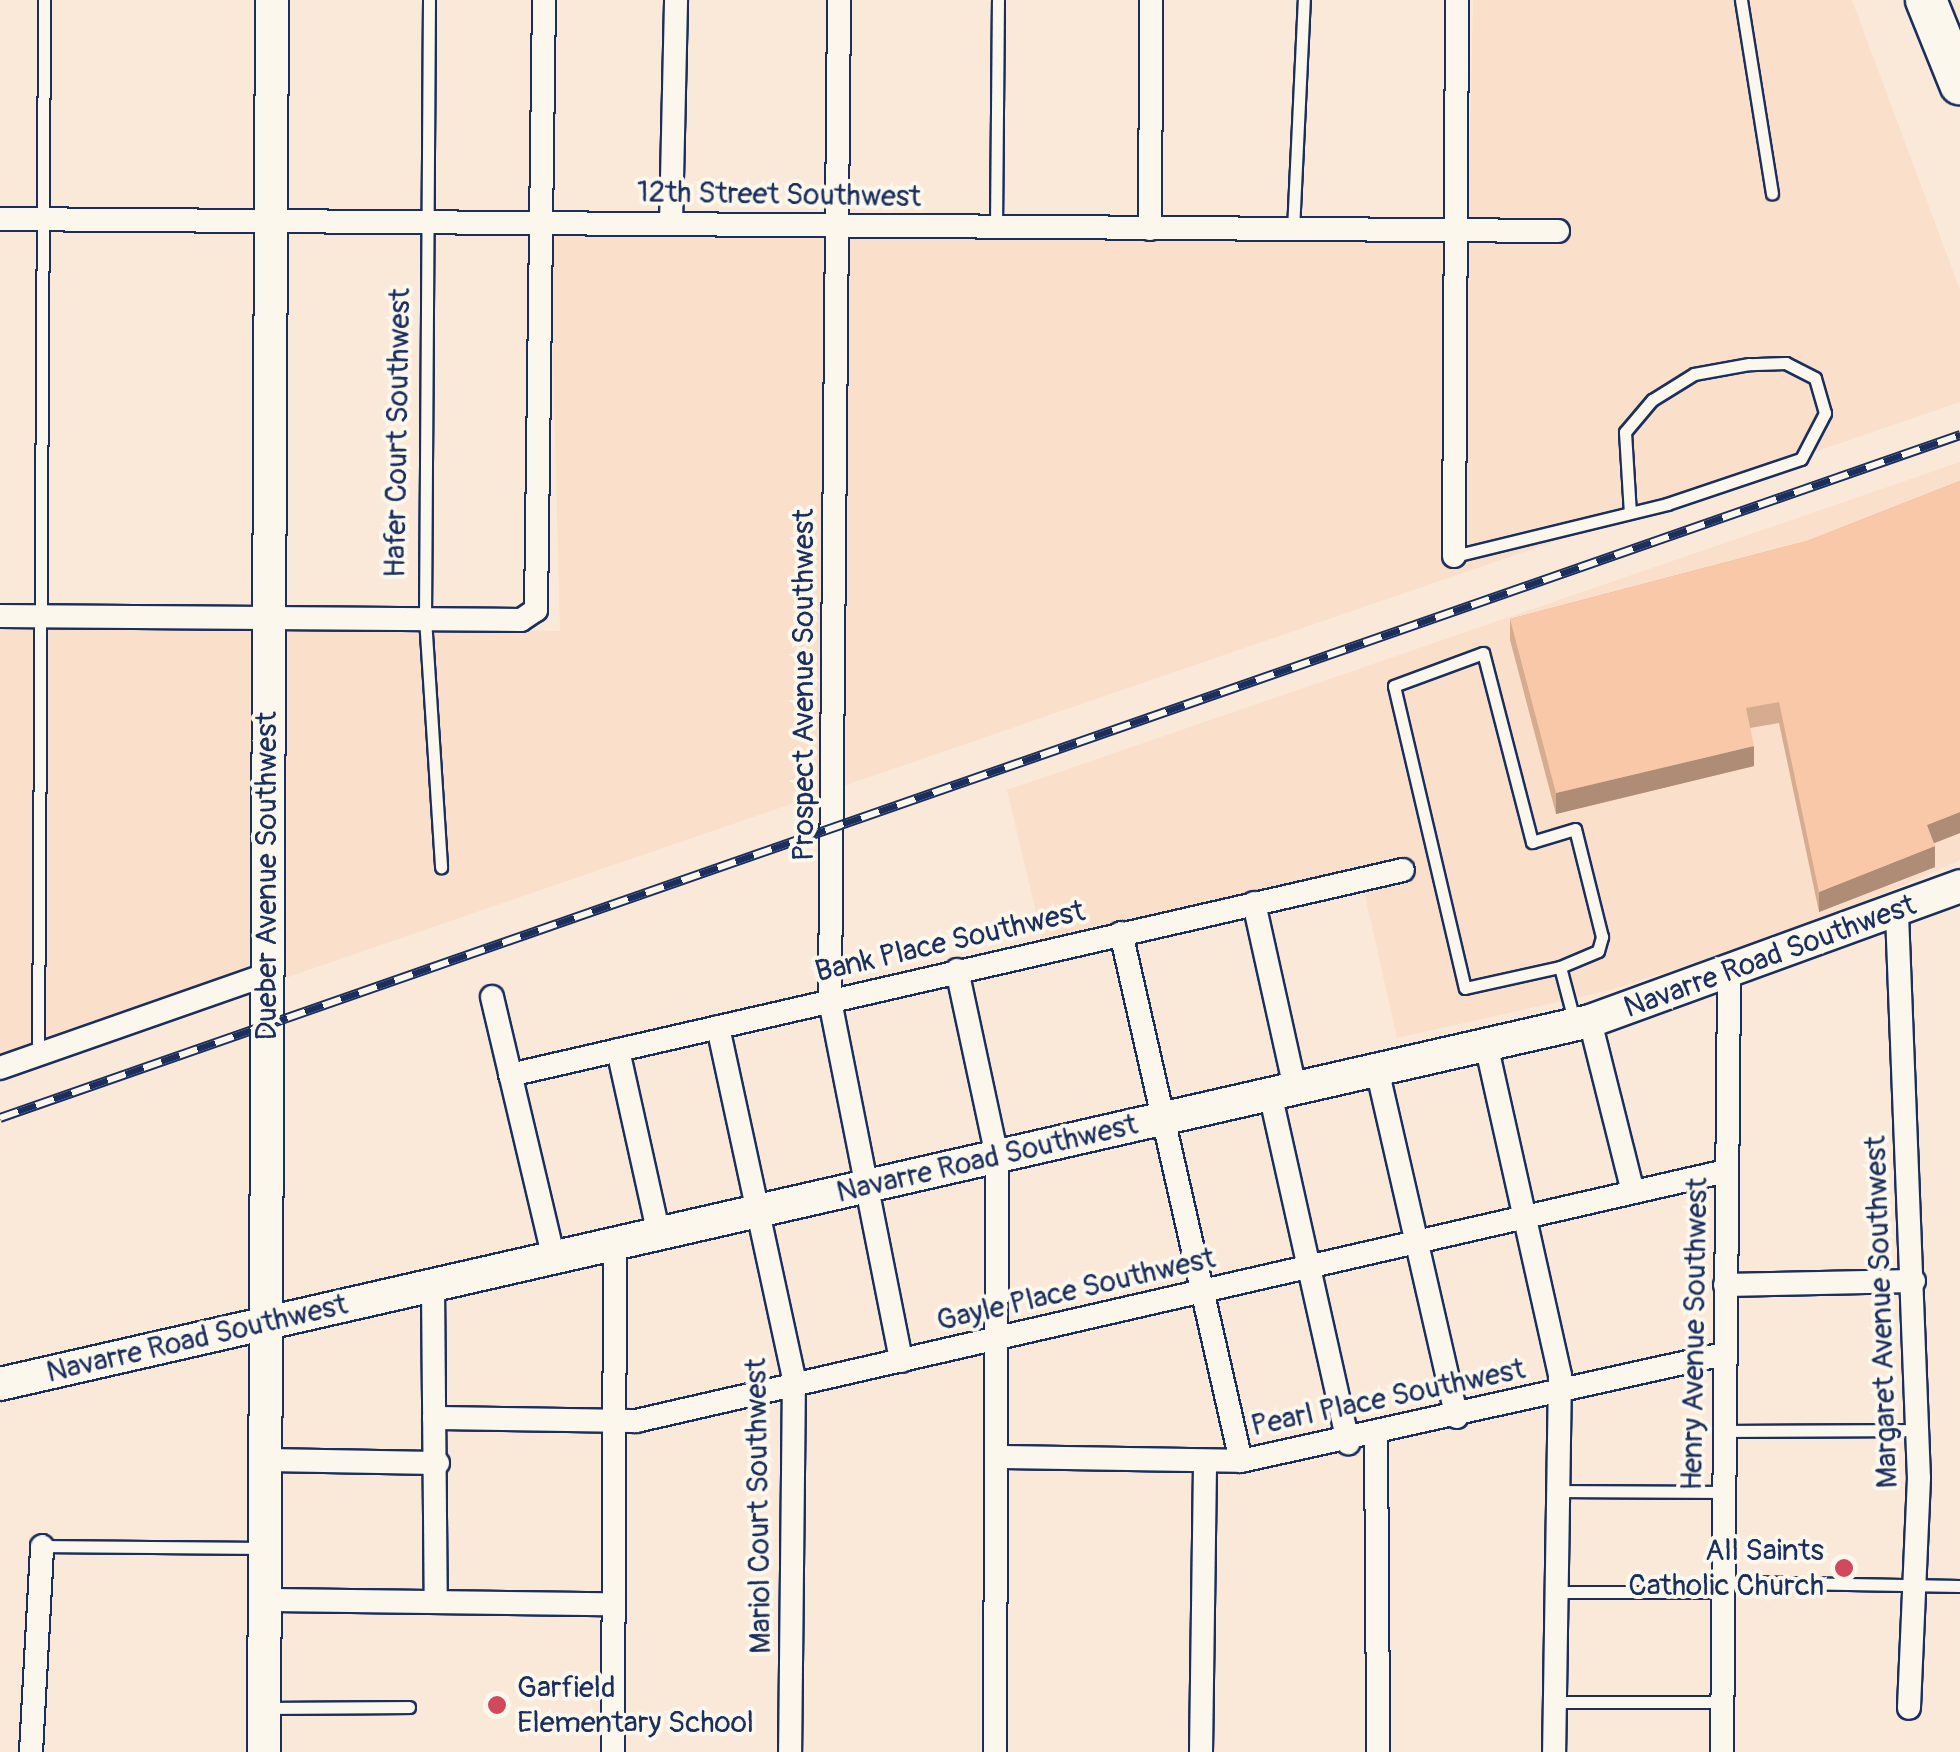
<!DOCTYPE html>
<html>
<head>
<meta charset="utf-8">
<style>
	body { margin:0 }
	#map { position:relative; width:1960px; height:1752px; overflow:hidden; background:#fae9d8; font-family:Pangolin,sans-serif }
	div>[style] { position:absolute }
	.built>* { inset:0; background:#fadfca }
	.roads { filter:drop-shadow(2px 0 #1b2f5e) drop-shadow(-2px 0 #1b2f5e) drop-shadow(0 2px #1b2f5e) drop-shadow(0 -2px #1b2f5e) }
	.lane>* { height:11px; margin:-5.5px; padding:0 5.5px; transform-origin:5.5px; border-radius:5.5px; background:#fbf7ec }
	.street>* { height:22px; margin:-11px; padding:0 11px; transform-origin:11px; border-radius:11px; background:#fbf7ec }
	.secondary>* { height:32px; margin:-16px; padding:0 16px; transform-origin:16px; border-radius:16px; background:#fbf7ec }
	.highway>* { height:40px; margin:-20px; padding:0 20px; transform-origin:20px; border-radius:20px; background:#fbf7ec }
	.rail>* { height:10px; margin-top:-5px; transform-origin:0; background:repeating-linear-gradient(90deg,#fbf7ec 0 19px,#1b2f5e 0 38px); box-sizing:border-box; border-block:2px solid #1b2f5e }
	.wall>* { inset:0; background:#d6ac91 }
	.shaded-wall>* { inset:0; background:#ae8c76 }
	.building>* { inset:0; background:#f9c8a9 }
	.dots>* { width:28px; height:28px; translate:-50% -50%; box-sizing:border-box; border:5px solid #fbf7ec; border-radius:50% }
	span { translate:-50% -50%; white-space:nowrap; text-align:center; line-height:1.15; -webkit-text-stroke:8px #fbf7ec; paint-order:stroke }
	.street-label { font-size:30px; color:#1b2f5e }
	.poi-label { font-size:30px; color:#1b2f5e }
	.right { translate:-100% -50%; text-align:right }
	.left { translate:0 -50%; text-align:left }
</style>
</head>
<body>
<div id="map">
	<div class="built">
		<div style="clip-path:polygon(1473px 0,1852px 0,1960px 290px,1960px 402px,0 1076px,0 624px,560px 631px,550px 233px,1468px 239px)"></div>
		<div style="clip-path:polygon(1960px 462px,1960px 860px,1816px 923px,1607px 991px,1397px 1038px,1359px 869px,1042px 938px,1007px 790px)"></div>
	</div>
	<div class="roads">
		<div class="lane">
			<div style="left:429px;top:0;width:618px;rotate:90.37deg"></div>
			<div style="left:425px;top:618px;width:250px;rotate:86.3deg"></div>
			<div style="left:1741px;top:0;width:196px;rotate:80.9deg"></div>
			<div style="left:996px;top:227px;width:227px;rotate:-89.5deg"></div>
			<div style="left:1293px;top:230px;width:230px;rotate:-87.3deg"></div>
			<div style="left:1454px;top:556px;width:219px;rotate:-13.7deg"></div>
			<div style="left:1667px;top:504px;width:141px;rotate:-18.6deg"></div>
			<div style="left:1801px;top:459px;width:52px;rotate:-62.4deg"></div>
			<div style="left:1825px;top:413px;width:36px;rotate:-106deg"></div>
			<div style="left:1815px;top:378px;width:33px;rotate:-153deg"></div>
			<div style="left:1786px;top:363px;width:37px;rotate:178deg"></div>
			<div style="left:1749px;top:364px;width:56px;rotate:169.7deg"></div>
			<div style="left:1694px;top:374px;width:49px;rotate:148.2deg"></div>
			<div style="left:1652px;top:400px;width:42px;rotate:130.2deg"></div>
			<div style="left:1625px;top:432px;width:81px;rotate:86.5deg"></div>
			<div style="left:1560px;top:967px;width:41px;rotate:-22.8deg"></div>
			<div style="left:1598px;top:951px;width:15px;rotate:-74deg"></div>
			<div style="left:1602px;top:937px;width:111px;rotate:-104deg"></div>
			<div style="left:1575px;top:829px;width:45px;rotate:163.2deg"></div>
			<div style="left:1532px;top:842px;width:195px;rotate:-104.5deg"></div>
			<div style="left:1483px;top:653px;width:95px;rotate:159.7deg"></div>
			<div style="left:1394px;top:686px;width:310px;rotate:76.8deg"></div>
			<div style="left:1465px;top:988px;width:97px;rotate:-12.5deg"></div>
			<div style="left:1560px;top:967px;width:55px;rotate:75.2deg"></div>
			<div style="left:38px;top:1055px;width:1055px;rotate:-89.67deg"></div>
			<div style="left:1725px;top:1431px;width:193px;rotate:-0.3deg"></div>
			<div style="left:1556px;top:1491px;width:167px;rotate:0.3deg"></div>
			<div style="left:42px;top:1546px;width:218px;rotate:0.5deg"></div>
			<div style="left:1555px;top:1592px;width:150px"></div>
			<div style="left:1705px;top:1592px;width:32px;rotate:-18deg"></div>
			<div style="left:1735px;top:1582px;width:225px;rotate:1deg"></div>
			<div style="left:1554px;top:1702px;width:168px"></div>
			<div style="left:269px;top:1708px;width:140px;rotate:-0.4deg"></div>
		</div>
		<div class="street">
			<div style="left:839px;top:0;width:1001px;rotate:90.52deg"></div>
			<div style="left:830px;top:1001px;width:367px;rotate:78.8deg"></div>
			<div style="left:0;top:219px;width:1558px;rotate:0.44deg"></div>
			<div style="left:671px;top:223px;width:223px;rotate:-88.7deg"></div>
			<div style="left:1150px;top:229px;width:229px;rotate:-89.7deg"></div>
			<div style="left:1454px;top:556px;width:556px;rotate:-89.69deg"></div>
			<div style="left:0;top:616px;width:521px;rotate:0.44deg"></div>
			<div style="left:521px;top:620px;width:18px;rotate:-34deg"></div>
			<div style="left:536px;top:610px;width:610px;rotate:-89.25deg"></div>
			<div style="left:1254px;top:903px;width:189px;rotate:77.5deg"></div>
			<div style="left:1897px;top:914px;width:564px;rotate:87.77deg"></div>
			<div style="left:1919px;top:1478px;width:230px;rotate:92.5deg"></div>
			<div style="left:1121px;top:933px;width:541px;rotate:77.2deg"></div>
			<div style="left:957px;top:970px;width:191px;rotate:77.9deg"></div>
			<div style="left:997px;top:1157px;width:595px;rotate:90.19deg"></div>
			<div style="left:492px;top:997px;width:269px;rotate:76.7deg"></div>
			<div style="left:1590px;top:1021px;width:176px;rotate:75.9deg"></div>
			<div style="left:718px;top:1027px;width:359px;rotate:77.8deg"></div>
			<div style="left:794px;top:1378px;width:374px;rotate:90.6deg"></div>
			<div style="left:1486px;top:1044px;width:340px;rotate:77.4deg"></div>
			<div style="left:1560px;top:1376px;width:376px;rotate:90.9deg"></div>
			<div style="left:618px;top:1050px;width:189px;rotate:77.5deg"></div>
			<div style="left:0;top:1068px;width:282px;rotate:-19.3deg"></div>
			<div style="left:1377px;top:1069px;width:357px;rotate:77.1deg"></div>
			<div style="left:510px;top:1075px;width:916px;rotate:-12.93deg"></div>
			<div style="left:1270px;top:1093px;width:359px;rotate:77.4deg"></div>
			<div style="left:1725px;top:1285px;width:189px;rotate:-1.2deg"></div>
			<div style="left:433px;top:1286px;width:315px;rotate:89.5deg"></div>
			<div style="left:434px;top:1418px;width:202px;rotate:0.9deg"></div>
			<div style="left:636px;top:1421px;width:1118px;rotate:-12.92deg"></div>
			<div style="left:1376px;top:1436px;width:316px;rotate:89.6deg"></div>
			<div style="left:999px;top:1457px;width:242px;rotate:0.9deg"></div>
			<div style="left:1241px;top:1461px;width:496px;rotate:-12.5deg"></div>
			<div style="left:265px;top:1460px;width:173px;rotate:1deg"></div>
			<div style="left:264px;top:1600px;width:350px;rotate:0.7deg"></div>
			<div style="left:31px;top:1752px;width:206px;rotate:-86.9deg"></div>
			<div style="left:613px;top:1752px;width:507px;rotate:-89.77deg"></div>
			<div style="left:1201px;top:1752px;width:290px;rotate:-89.2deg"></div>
			<div style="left:1722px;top:1752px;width:776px;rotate:-89.48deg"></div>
		</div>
		<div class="secondary">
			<div style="left:0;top:1384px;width:1631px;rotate:-12.86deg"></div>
			<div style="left:1590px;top:1021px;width:394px;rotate:-20deg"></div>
			<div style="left:264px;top:1752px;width:1752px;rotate:-89.74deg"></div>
		</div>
		<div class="highway">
			<div style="left:1926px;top:0;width:91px;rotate:68deg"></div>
		</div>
	</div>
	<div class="rail">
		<div style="left:0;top:1118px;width:2076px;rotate:-19.21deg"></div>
	</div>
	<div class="wall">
		<div style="clip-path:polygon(1960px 481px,1960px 833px,1934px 843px,1935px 867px,1819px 912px,1779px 723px,1750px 728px,1754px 766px,1556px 814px,1510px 640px,1510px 619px,1807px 541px)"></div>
	</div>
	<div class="shaded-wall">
		<div style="clip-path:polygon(1754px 746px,1754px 766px,1556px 814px,1556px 793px)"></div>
		<div style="clip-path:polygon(1960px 812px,1960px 833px,1927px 846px,1927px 825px)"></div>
		<div style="clip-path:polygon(1935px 846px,1935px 867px,1819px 912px,1819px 892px)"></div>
	</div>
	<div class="building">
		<div style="clip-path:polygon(1960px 481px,1960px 812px,1927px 825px,1935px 846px,1819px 892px,1779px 702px,1746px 708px,1754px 746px,1556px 793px,1510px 619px,1807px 541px)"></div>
	</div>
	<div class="dots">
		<div style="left:1844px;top:1568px;background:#d1495b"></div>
		<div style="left:497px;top:1705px;background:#d1495b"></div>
	</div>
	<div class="street-label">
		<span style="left:779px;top:195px;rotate:1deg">12th Street Southwest</span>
		<span style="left:398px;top:433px;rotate:-89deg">Hafer Court Southwest</span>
		<span style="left:804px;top:685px;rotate:-90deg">Prospect Avenue Southwest</span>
		<span style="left:267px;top:876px;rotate:-90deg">Dueber Avenue Southwest</span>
		<span style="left:950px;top:942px;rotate:-13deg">Bank Place Southwest</span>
		<span style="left:1770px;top:957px;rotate:-20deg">Navarre Road Southwest</span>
		<span style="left:987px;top:1159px;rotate:-13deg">Navarre Road Southwest</span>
		<span style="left:1076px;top:1290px;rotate:-13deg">Gayle Place Southwest</span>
		<span style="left:1882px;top:1312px;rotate:-92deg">Margaret Avenue Southwest</span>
		<span style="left:1695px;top:1334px;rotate:-89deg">Henry Avenue Southwest</span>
		<span style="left:197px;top:1339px;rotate:-13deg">Navarre Road Southwest</span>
		<span style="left:1388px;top:1398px;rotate:-12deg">Pearl Place Southwest</span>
		<span style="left:759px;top:1506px;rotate:-91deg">Mariol Court Southwest</span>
	</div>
	<div class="poi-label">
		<span class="right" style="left:1824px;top:1568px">All Saints<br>Catholic Church</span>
		<span class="left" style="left:517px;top:1705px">Garfield<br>Elementary School</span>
	</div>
</div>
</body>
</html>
